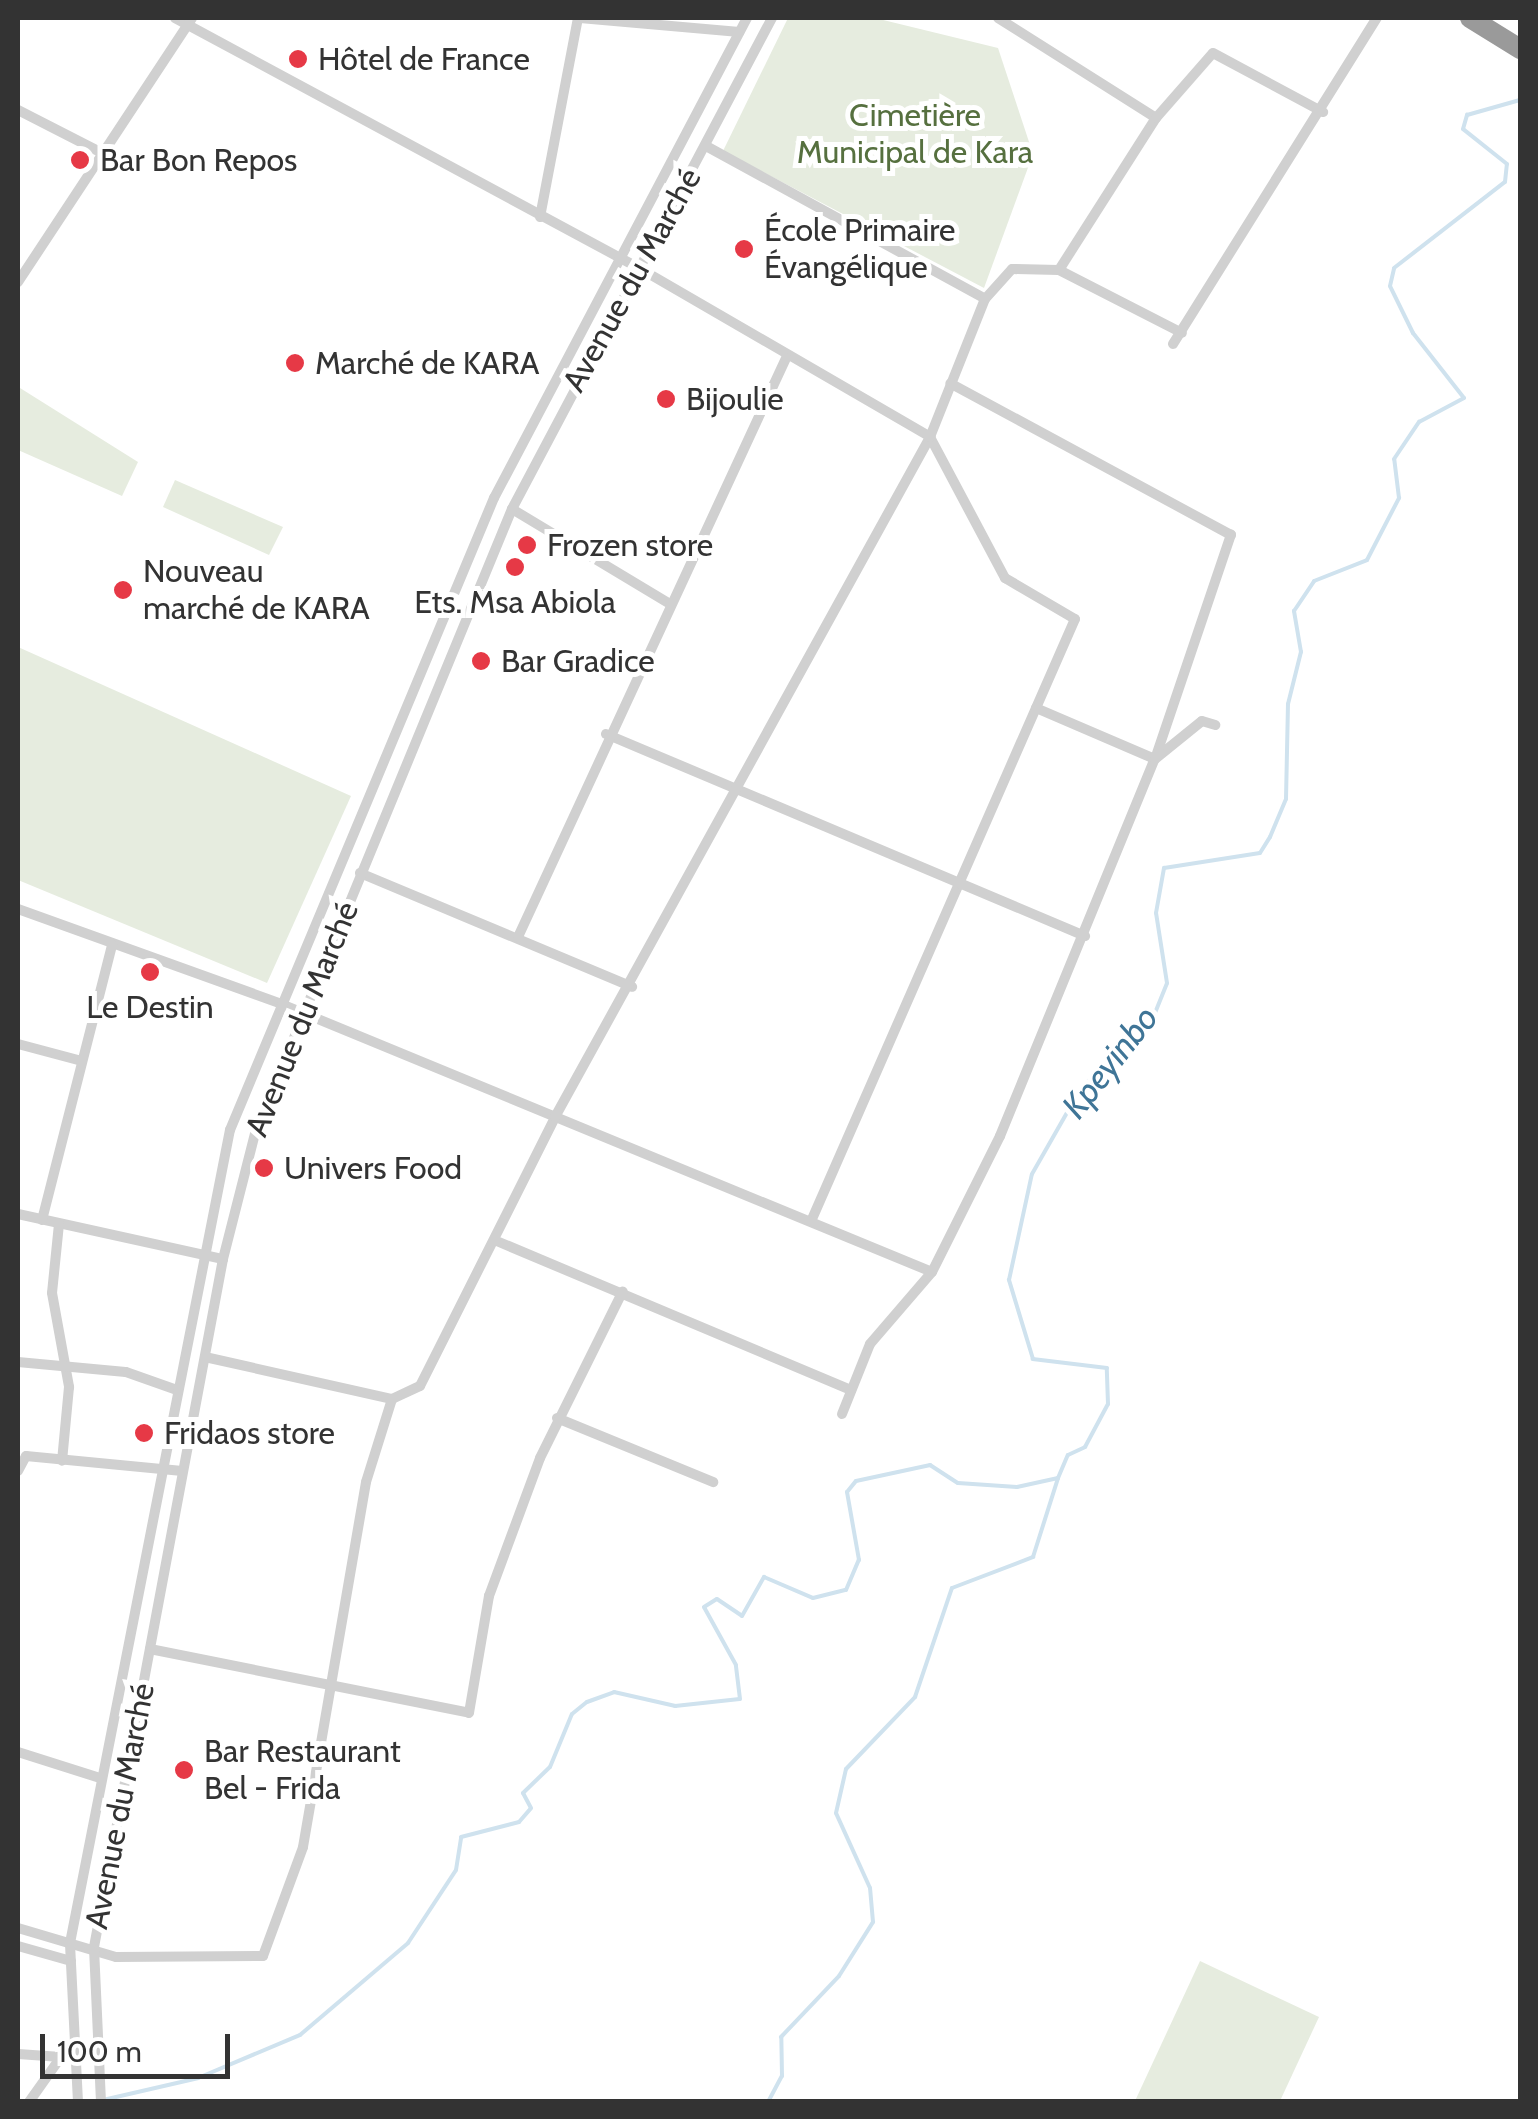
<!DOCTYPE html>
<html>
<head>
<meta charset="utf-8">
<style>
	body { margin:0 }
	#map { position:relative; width:1538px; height:2119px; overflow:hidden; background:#fff; font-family:Cabin,sans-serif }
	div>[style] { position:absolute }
	.green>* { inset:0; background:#e6ecdf }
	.stream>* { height:4px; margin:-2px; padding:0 2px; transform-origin:2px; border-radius:2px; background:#cfe2ee }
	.street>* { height:10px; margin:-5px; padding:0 5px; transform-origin:5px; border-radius:5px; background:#d0d0d0 }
	.highway>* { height:20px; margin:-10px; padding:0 10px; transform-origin:10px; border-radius:10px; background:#9a9a9a }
	.dots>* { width:28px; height:28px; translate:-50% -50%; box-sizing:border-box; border:5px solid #fff; border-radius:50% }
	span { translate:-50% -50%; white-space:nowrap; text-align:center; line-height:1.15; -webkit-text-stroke:10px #fff; paint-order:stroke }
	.poi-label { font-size:32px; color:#333 }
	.left { translate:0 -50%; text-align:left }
	.park-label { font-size:32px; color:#56703f }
	.street-label { font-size:32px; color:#333 }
	.water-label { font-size:35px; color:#3f7597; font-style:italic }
	.frame { position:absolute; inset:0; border:20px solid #333; pointer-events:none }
	.scale { position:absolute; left:40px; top:2034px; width:190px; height:45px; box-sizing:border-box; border:5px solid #333; border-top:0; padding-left:12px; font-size:30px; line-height:35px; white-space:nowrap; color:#333; -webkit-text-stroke:8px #fff; paint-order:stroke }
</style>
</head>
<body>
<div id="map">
	<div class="green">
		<div style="clip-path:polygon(788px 18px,875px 18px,998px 48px,1033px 154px,984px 288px,723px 151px)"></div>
		<div style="clip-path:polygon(20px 388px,138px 462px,122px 496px,18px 450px)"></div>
		<div style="clip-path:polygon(175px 480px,283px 527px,269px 555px,163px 507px)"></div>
		<div style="clip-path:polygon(18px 647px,351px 796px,267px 983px,18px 880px)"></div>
		<div style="clip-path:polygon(1200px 1961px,1319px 2017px,1280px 2101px,1135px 2101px)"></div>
	</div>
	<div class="stream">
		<div style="left:103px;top:2100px;width:98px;rotate:-13deg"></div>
		<div style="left:198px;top:2078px;width:111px;rotate:-22.9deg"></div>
		<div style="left:300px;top:2035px;width:142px;rotate:-40.4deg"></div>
		<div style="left:408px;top:1943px;width:87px;rotate:-56.7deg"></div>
		<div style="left:456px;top:1870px;width:33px;rotate:-81deg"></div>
		<div style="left:461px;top:1837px;width:60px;rotate:-14.5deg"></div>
		<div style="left:519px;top:1822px;width:18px;rotate:-49deg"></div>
		<div style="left:531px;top:1808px;width:17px;rotate:-118deg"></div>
		<div style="left:523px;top:1793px;width:37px;rotate:-44deg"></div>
		<div style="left:550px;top:1767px;width:57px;rotate:-67.5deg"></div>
		<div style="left:572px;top:1714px;width:19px;rotate:-39deg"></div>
		<div style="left:587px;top:1702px;width:29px;rotate:-20deg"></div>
		<div style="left:614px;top:1692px;width:63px;rotate:12.9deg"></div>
		<div style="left:675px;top:1706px;width:65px;rotate:-6.1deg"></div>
		<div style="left:740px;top:1699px;width:34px;rotate:-97deg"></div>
		<div style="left:736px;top:1665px;width:66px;rotate:-118.9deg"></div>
		<div style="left:704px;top:1607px;width:15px;rotate:-32deg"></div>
		<div style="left:717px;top:1599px;width:30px;rotate:34deg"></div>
		<div style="left:742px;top:1616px;width:45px;rotate:-60.6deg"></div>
		<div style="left:764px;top:1577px;width:53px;rotate:23.2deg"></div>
		<div style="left:813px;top:1598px;width:34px;rotate:-14deg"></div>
		<div style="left:846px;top:1590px;width:33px;rotate:-67deg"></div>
		<div style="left:859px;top:1560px;width:69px;rotate:-100deg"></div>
		<div style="left:847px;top:1492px;width:14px;rotate:-51deg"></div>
		<div style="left:856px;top:1481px;width:76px;rotate:-12.2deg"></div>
		<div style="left:930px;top:1465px;width:33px;rotate:33deg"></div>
		<div style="left:958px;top:1483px;width:59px;rotate:3.9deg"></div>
		<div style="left:1017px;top:1487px;width:42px;rotate:-12.4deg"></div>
		<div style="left:1058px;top:1478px;width:25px;rotate:-67deg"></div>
		<div style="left:1068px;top:1455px;width:19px;rotate:-25deg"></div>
		<div style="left:1085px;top:1447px;width:49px;rotate:-61.9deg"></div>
		<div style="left:1108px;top:1404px;width:36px;rotate:-92deg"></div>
		<div style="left:1107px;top:1368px;width:75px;rotate:-173.1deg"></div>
		<div style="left:1033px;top:1359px;width:83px;rotate:-106.9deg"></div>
		<div style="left:1009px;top:1280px;width:108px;rotate:-77.8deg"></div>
		<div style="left:1032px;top:1174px;width:97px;rotate:-60.3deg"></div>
		<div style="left:1080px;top:1090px;width:107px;rotate:-45.8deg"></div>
		<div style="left:1155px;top:1013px;width:32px;rotate:-68deg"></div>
		<div style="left:1167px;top:983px;width:71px;rotate:-98.9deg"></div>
		<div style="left:1156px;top:913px;width:46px;rotate:-79.9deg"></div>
		<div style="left:1164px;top:868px;width:97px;rotate:-8.9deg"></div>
		<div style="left:1260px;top:853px;width:19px;rotate:-58deg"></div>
		<div style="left:1270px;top:837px;width:41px;rotate:-67.2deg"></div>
		<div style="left:1286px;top:799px;width:95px;rotate:-88.8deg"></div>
		<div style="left:1288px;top:704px;width:54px;rotate:-76deg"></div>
		<div style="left:1301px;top:652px;width:42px;rotate:-99.7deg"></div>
		<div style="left:1294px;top:611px;width:36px;rotate:-56deg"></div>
		<div style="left:1314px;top:581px;width:57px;rotate:-21.6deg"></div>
		<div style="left:1367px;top:560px;width:70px;rotate:-62.7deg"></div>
		<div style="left:1399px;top:498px;width:39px;rotate:-97deg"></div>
		<div style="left:1394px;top:459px;width:45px;rotate:-56deg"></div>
		<div style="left:1419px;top:422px;width:51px;rotate:-28.1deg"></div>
		<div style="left:1464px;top:398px;width:83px;rotate:-128.1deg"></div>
		<div style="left:1413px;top:333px;width:52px;rotate:-116.1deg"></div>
		<div style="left:1390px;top:286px;width:18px;rotate:-77deg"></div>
		<div style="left:1394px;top:268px;width:140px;rotate:-37.8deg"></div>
		<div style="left:1505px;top:182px;width:18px;rotate:-84deg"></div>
		<div style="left:1507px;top:164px;width:56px;rotate:-141.5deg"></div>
		<div style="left:1463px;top:129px;width:15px;rotate:-74deg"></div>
		<div style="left:1467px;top:115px;width:55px;rotate:-15.8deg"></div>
		<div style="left:768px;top:2102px;width:30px;rotate:-62deg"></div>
		<div style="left:782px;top:2076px;width:39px;rotate:-91deg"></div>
		<div style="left:781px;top:2037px;width:84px;rotate:-46.4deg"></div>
		<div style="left:839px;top:1976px;width:64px;rotate:-57.8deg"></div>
		<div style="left:873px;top:1922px;width:34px;rotate:-95deg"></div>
		<div style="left:870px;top:1888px;width:82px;rotate:-114.4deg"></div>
		<div style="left:836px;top:1813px;width:45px;rotate:-77.2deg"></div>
		<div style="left:846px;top:1769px;width:100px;rotate:-46.2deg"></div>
		<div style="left:915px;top:1697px;width:115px;rotate:-71.3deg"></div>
		<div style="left:952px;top:1588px;width:87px;rotate:-20.9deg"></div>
		<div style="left:1033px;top:1557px;width:83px;rotate:-72.4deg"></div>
	</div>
	<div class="street">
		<div style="left:175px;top:18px;width:527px;rotate:28.32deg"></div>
		<div style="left:639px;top:268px;width:337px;rotate:30.1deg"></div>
		<div style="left:930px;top:437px;width:160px;rotate:62deg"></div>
		<div style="left:1005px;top:578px;width:81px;rotate:30.4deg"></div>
		<div style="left:1075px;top:619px;width:655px;rotate:113.67deg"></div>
		<div style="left:580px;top:18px;width:160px;rotate:5deg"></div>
		<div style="left:998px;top:18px;width:187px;rotate:32.3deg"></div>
		<div style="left:18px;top:110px;width:101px;rotate:27.1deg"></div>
		<div style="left:706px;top:146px;width:318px;rotate:28.7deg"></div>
		<div style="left:985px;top:299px;width:40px;rotate:-48deg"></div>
		<div style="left:1012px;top:269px;width:47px;rotate:1.2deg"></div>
		<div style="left:1059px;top:270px;width:138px;rotate:27.1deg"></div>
		<div style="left:540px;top:217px;width:203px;rotate:-79.2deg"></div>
		<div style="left:1059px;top:270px;width:180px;rotate:-57.5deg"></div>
		<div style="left:1156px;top:118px;width:86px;rotate:-48.8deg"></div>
		<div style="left:1213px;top:53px;width:125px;rotate:28.2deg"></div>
		<div style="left:18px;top:282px;width:316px;rotate:-56.6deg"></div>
		<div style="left:1173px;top:344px;width:385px;rotate:-58deg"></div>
		<div style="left:512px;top:509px;width:181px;rotate:31deg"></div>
		<div style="left:1036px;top:708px;width:129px;rotate:23.2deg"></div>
		<div style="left:1155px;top:759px;width:60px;rotate:-39deg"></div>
		<div style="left:1202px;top:721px;width:14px;rotate:17deg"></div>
		<div style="left:606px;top:734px;width:520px;rotate:22.87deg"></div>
		<div style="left:360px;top:873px;width:295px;rotate:22.7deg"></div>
		<div style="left:18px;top:909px;width:277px;rotate:19.8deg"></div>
		<div style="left:279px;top:1003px;width:706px;rotate:22.39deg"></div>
		<div style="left:518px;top:937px;width:638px;rotate:-65.16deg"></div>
		<div style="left:18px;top:1044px;width:66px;rotate:14.9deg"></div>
		<div style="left:18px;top:1214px;width:210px;rotate:12.4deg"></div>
		<div style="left:42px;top:1220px;width:284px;rotate:-75.7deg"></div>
		<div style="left:59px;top:1224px;width:69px;rotate:95.8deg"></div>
		<div style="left:52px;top:1293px;width:96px;rotate:79.7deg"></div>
		<div style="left:69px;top:1387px;width:74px;rotate:95.4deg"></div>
		<div style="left:499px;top:1242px;width:382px;rotate:22.8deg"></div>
		<div style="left:205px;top:1357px;width:192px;rotate:12.7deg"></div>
		<div style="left:392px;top:1399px;width:31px;rotate:-25deg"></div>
		<div style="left:420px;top:1386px;width:301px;rotate:-63.3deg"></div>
		<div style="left:555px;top:1117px;width:777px;rotate:-61.12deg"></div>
		<div style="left:930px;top:437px;width:149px;rotate:-68.3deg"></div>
		<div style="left:18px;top:1362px;width:108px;rotate:5.3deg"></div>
		<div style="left:126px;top:1372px;width:54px;rotate:19.4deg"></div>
		<div style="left:842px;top:1414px;width:75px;rotate:-68.2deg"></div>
		<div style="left:870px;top:1344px;width:95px;rotate:-49.3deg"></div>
		<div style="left:932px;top:1272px;width:152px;rotate:-63.4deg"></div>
		<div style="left:1000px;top:1136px;width:408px;rotate:-67.7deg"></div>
		<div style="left:1155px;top:759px;width:237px;rotate:-71.3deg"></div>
		<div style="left:1231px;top:535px;width:319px;rotate:-151.6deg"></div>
		<div style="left:557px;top:1418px;width:169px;rotate:22.3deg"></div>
		<div style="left:18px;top:1471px;width:17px;rotate:-62deg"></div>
		<div style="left:26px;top:1456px;width:157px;rotate:5.5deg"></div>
		<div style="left:150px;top:1649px;width:325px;rotate:11.3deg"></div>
		<div style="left:469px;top:1713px;width:119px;rotate:-80.3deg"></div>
		<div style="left:489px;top:1596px;width:147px;rotate:-69.7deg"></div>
		<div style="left:540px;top:1458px;width:186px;rotate:-63.6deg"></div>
		<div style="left:18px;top:1752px;width:86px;rotate:17.6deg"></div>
		<div style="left:18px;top:1928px;width:102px;rotate:16.5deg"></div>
		<div style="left:116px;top:1957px;width:147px;rotate:-0.4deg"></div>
		<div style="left:263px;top:1956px;width:116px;rotate:-69.8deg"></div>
		<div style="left:303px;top:1847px;width:370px;rotate:-80.2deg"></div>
		<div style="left:366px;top:1482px;width:87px;rotate:-72.6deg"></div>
		<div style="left:18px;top:1946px;width:55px;rotate:15.8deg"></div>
		<div style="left:18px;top:2054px;width:43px;rotate:4deg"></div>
		<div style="left:61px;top:2057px;width:17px;rotate:-36deg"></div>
		<div style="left:29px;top:2102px;width:55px;rotate:-54.6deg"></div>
		<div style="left:78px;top:2102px;width:159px;rotate:-92.9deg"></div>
		<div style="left:70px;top:1943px;width:829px;rotate:-78.87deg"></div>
		<div style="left:230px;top:1130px;width:685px;rotate:-67.33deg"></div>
		<div style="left:494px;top:498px;width:543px;rotate:-62.21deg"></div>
		<div style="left:101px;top:2102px;width:155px;rotate:-92.6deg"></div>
		<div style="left:94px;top:1947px;width:700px;rotate:-79.38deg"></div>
		<div style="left:223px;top:1259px;width:133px;rotate:-75.7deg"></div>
		<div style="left:256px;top:1130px;width:672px;rotate:-67.6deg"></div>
		<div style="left:512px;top:509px;width:556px;rotate:-62.1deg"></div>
	</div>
	<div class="highway">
		<div style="left:1470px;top:18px;width:59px;rotate:31.8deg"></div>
	</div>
	<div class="dots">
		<div style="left:298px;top:59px;background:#e63946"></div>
		<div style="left:80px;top:160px;background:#e63946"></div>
		<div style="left:744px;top:249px;background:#e63946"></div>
		<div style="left:295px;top:363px;background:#e63946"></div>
		<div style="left:666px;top:399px;background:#e63946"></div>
		<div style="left:527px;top:545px;background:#e63946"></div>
		<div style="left:515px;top:567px;background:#e63946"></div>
		<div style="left:123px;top:590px;background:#e63946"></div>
		<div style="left:481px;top:661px;background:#e63946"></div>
		<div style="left:150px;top:972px;background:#e63946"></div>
		<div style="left:264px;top:1168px;background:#e63946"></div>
		<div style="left:144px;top:1433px;background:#e63946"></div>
		<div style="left:184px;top:1770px;background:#e63946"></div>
	</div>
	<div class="poi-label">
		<span class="left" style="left:318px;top:59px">Hôtel de France</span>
		<span class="left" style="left:100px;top:160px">Bar Bon Repos</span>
		<span class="left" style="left:764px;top:249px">École Primaire<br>Évangélique</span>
		<span class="left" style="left:315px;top:363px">Marché de KARA</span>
		<span class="left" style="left:686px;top:399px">Bijoulie</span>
		<span class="left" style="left:547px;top:545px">Frozen store</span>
		<span class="left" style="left:143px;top:590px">Nouveau<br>marché de KARA</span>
		<span style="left:515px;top:602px">Ets. Msa Abiola</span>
		<span class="left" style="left:501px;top:661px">Bar Gradice</span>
		<span style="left:150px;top:1007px">Le Destin</span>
		<span class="left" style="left:284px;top:1168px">Univers Food</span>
		<span class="left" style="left:164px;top:1433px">Fridaos store</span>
		<span class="left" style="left:204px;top:1770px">Bar Restaurant<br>Bel - Frida</span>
	</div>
	<div class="park-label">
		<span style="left:915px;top:134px">Cimetière<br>Municipal de Kara</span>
	</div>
	<div class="street-label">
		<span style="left:632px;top:280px;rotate:-61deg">Avenue du Marché</span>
		<span style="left:302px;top:1019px;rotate:-68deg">Avenue du Marché</span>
		<span style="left:120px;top:1806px;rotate:-79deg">Avenue du Marché</span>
	</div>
	<div class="water-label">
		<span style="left:1110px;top:1062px;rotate:-52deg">Kpeyinbo</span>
	</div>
	<div class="frame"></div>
	<div class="scale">100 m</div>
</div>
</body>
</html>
